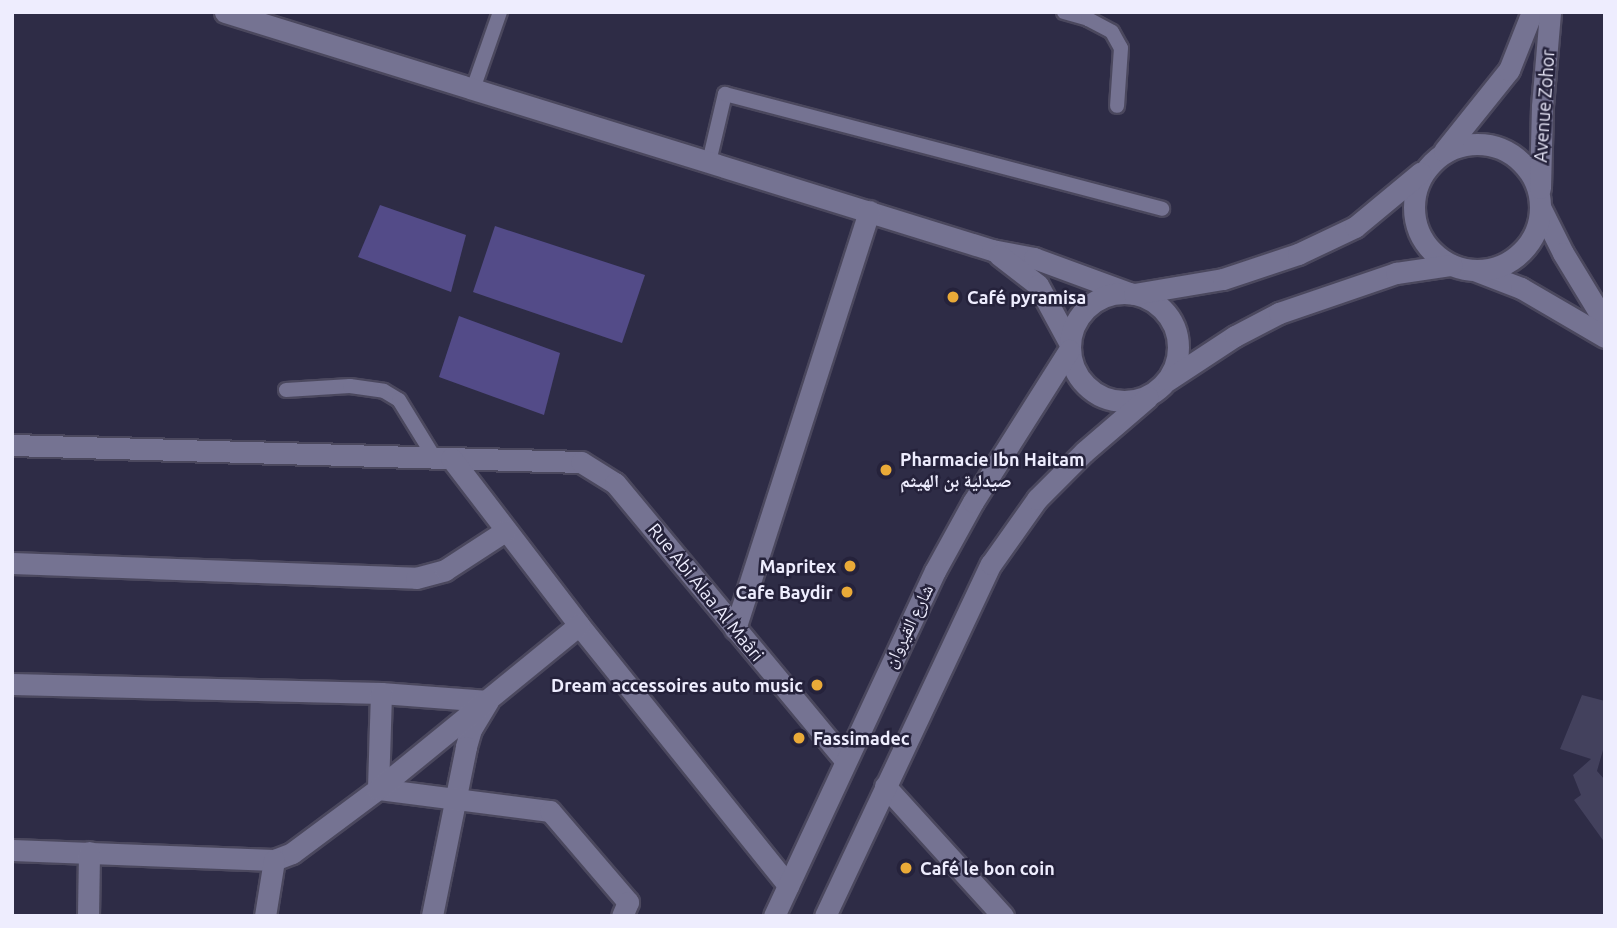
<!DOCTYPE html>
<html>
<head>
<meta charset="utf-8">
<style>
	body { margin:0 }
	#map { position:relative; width:1617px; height:928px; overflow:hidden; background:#2e2c46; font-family:Ubuntu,"Noto Naskh Arabic",sans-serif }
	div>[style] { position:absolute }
	.green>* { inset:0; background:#534b88 }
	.building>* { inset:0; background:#43415d }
	.roads { filter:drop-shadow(2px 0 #4b485e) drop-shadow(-2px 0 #4b485e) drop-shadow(0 2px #4b485e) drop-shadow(0 -2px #4b485e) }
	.service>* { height:14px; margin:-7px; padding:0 7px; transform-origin:7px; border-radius:7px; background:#757392 }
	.minor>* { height:21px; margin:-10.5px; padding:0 10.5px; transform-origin:10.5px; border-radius:10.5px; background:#757392 }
	.secondary>* { height:21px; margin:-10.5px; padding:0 10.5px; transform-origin:10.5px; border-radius:10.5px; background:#757392 }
	.secondary>.ring { margin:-10.5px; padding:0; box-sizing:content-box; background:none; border:21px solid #757392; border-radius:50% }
	.dots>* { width:19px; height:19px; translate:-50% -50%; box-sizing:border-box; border:4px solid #25223b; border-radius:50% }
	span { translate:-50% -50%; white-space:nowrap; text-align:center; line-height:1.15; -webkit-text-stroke:5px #25223b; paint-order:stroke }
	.street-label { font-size:18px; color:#eeedfe }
	.poi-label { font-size:18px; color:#eeedfe; font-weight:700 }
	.left { translate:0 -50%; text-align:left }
	.right { translate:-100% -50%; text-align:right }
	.frame { position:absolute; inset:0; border:14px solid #eeedfe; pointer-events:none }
</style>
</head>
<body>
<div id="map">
	<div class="green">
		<div style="clip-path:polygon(380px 205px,466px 235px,451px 292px,358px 257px)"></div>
		<div style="clip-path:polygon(495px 226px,645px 275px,622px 343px,473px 292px)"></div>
		<div style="clip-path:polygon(459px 316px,560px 353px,544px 415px,439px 377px)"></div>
	</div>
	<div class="building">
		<div style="clip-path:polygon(1582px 695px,1605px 701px,1605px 743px,1597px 771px,1605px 780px,1605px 843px,1574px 800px,1581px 795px,1573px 775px,1591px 759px,1560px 749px)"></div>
	</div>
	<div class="roads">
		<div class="service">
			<div style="left:1064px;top:12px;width:25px;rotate:16deg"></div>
			<div style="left:1088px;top:19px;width:27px;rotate:28deg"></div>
			<div style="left:1112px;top:32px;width:18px;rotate:61deg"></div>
			<div style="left:1121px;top:48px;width:58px;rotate:93.9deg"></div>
			<div style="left:473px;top:89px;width:82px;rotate:-70.7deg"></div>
			<div style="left:709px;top:162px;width:70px;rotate:-76.8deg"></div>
			<div style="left:725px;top:94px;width:452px;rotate:14.7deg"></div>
			<div style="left:286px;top:390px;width:64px;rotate:-3.6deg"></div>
			<div style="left:350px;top:386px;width:34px;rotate:8deg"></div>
			<div style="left:384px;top:391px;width:17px;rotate:31deg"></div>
			<div style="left:399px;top:400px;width:67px;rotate:58.4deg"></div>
		</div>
		<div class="minor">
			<div style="left:225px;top:12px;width:803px;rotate:17.24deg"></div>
			<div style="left:992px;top:250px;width:43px;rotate:10.8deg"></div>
			<div style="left:1034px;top:258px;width:101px;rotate:20.2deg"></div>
			<div style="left:1540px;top:207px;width:51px;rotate:63.4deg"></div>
			<div style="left:1563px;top:253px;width:81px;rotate:58.7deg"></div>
			<div style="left:999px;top:255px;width:49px;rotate:37.6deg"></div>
			<div style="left:1038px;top:285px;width:65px;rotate:61.5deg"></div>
			<div style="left:1474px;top:270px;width:50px;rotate:21deg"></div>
			<div style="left:1521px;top:288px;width:97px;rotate:30.3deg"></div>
			<div style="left:12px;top:445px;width:569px;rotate:1.71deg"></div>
			<div style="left:581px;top:462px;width:40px;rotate:32deg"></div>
			<div style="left:615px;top:483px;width:360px;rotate:50.3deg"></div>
			<div style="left:451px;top:458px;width:210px;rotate:52.5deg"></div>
			<div style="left:579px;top:625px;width:334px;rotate:51.2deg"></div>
			<div style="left:12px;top:563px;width:404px;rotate:2.1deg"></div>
			<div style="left:416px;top:578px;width:30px;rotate:-15deg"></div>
			<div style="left:445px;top:570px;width:72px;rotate:-33deg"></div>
			<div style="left:735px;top:629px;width:439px;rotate:-72.2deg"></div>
			<div style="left:12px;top:684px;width:369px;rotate:1.4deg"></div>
			<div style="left:381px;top:693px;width:107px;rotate:4.3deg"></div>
			<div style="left:488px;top:701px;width:33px;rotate:121deg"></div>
			<div style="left:471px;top:729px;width:19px;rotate:106deg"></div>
			<div style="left:466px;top:747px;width:172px;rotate:101.4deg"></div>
			<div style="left:381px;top:693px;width:96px;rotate:91.8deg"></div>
			<div style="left:378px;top:789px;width:173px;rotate:7.3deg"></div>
			<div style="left:550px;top:811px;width:120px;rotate:49.4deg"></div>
			<div style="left:628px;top:902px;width:15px;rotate:113deg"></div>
			<div style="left:885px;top:786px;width:176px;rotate:47.8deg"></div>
			<div style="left:12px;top:850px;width:262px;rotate:2.2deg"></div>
			<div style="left:274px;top:860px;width:19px;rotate:-21deg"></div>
			<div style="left:292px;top:853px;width:107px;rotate:-36.7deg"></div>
			<div style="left:378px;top:789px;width:259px;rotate:-39.2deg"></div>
			<div style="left:88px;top:916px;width:64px;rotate:-89.1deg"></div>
			<div style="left:265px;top:916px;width:57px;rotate:-80.9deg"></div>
		</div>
		<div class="secondary">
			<div class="ring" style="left:1414px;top:144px;width:105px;height:105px"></div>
			<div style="left:1444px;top:151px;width:104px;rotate:-51.3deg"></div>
			<div style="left:1509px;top:70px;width:62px;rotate:-68.4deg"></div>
			<div style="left:1540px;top:188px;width:82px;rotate:-88.6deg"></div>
			<div style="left:1542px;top:106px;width:94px;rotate:-85.1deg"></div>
			<div class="ring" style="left:1070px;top:293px;width:87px;height:87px"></div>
			<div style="left:1134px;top:294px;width:90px;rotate:-9.6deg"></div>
			<div style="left:1223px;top:279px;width:79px;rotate:-18.4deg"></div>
			<div style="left:1298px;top:254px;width:63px;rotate:-25.3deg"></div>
			<div style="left:1355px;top:227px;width:85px;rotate:-39.7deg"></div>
			<div style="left:1168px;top:380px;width:80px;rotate:-33.3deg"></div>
			<div style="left:1235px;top:336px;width:50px;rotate:-27.6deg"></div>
			<div style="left:1279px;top:313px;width:124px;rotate:-18.9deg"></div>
			<div style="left:1396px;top:273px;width:56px;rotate:-8.3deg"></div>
			<div style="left:774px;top:916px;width:381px;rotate:-65deg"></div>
			<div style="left:935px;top:571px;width:79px;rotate:-61.2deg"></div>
			<div style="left:973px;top:502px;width:180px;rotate:-57.7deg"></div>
			<div style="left:825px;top:916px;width:389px;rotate:-64.8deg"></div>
			<div style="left:991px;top:564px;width:80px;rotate:-54.7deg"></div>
			<div style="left:1037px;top:499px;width:66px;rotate:-45deg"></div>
			<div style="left:1084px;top:452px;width:84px;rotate:-40.7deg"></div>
		</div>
	</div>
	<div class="dots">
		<div style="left:953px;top:297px;background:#eaaa38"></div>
		<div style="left:886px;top:470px;background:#eaaa38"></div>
		<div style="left:850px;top:566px;background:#eaaa38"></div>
		<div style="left:847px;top:592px;background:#eaaa38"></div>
		<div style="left:817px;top:685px;background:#eaaa38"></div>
		<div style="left:799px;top:738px;background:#eaaa38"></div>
		<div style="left:906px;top:868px;background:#eaaa38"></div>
	</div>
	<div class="street-label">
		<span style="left:1544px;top:106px;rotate:-86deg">Avenue Zohor</span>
		<span style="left:706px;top:592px;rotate:51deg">Rue Abi Alaa Al Maâri</span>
		<span style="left:908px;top:626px;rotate:-64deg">شارع القيروان</span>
	</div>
	<div class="poi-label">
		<span class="left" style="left:967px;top:297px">Café pyramisa</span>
		<span class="left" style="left:900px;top:470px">Pharmacie Ibn Haitam<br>صيدلية بن الهيثم</span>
		<span class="right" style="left:836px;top:566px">Mapritex</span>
		<span class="right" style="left:833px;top:592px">Cafe Baydir</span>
		<span class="right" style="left:803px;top:685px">Dream accessoires auto music</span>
		<span class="left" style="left:813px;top:738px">Fassimadec</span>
		<span class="left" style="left:920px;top:868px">Café le bon coin</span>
	</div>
	<div class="frame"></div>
</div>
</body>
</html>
